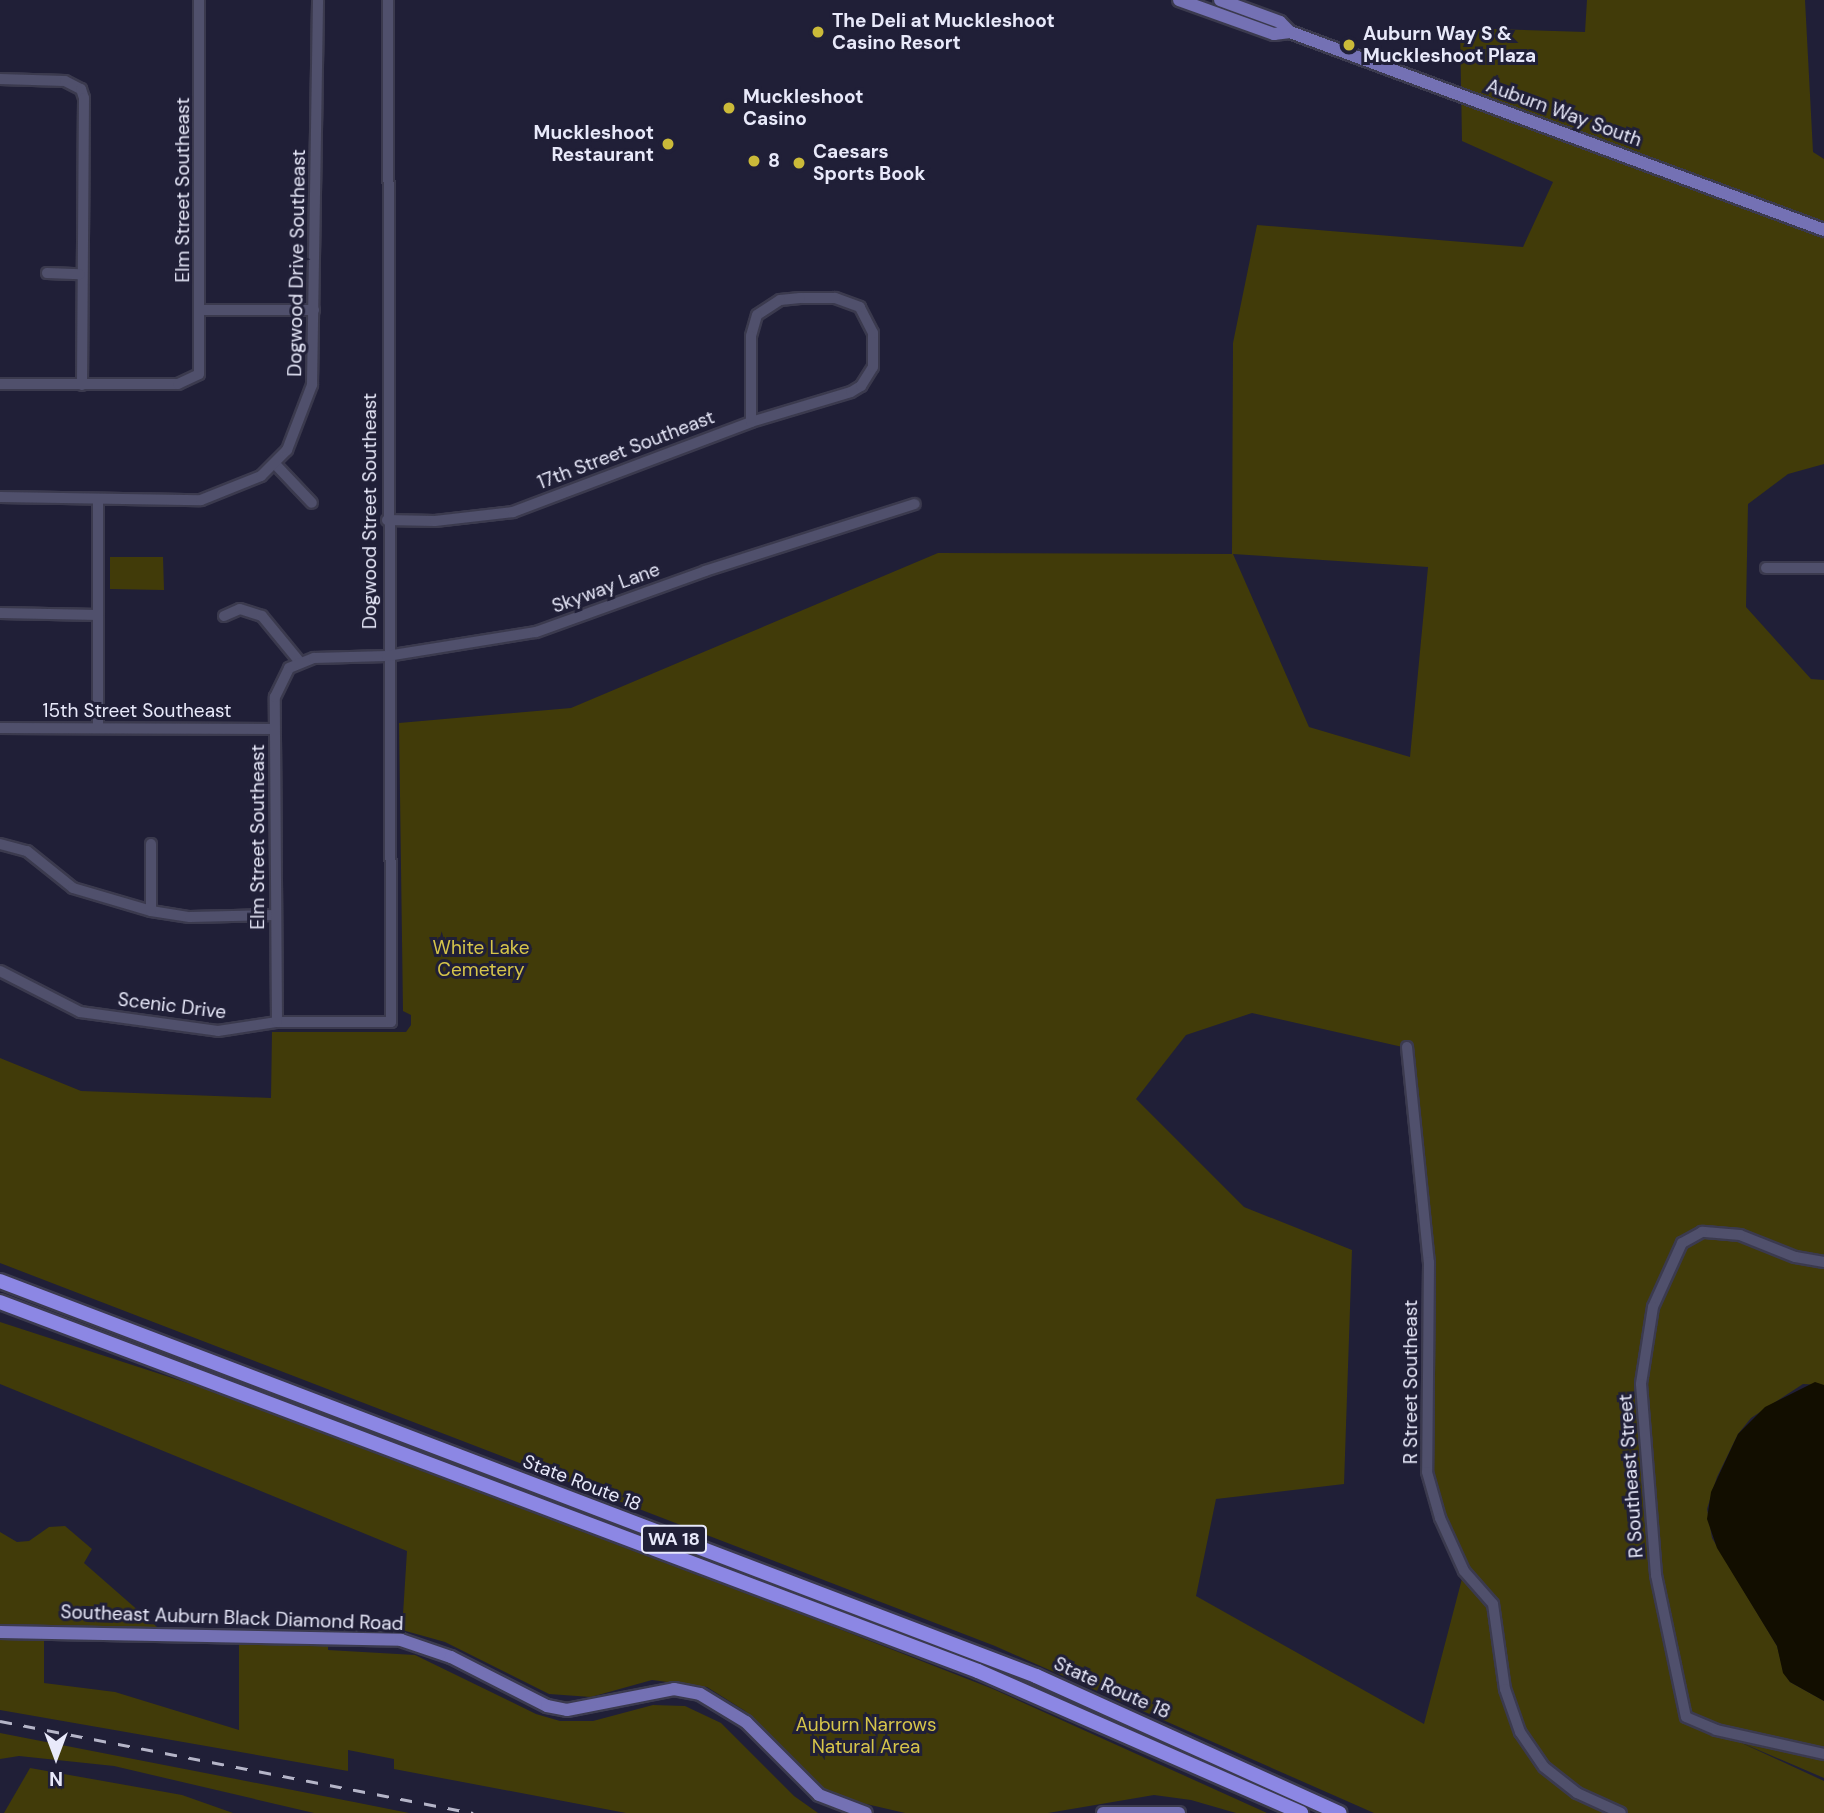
<!DOCTYPE html>
<html>
<head>
<meta charset="utf-8">
<style>
	body { margin:0 }
	#map { position:relative; width:1824px; height:1813px; overflow:hidden; background:#201f37; font-family:"DM Sans",sans-serif }
	div>[style] { position:absolute }
	.green>* { inset:0; background:#413b09 }
	.water>* { inset:0; background:#120e00 }
	.roads { filter:drop-shadow(2px 0 #3b3a4e) drop-shadow(-2px 0 #3b3a4e) drop-shadow(0 2px #3b3a4e) drop-shadow(0 -2px #3b3a4e) }
	.minor>* { height:10px; margin:-5px; padding:0 5px; transform-origin:5px; border-radius:5px; background:#50506c }
	.major>* { height:12px; margin:-6px; padding:0 6px; transform-origin:6px; border-radius:6px; background:#7471b4 }
	.highway>* { height:14px; margin:-7px; padding:0 7px; transform-origin:7px; border-radius:7px; background:#8c87e4 }
	.rail>* { height:2.5px; margin-top:-1.25px; transform-origin:0; background:repeating-linear-gradient(90deg,#b5b5c8 0 12px,transparent 0 24px) }
	.dots>* { width:19px; height:19px; translate:-50% -50%; box-sizing:border-box; border:4px solid #201f37; border-radius:50% }
	span { translate:-50% -50%; white-space:nowrap; text-align:center; line-height:1.15; -webkit-text-stroke:6px #201f37; paint-order:stroke }
	.shield-label span { padding:2px 5px; background:#201f37; border:2px solid; border-radius:5px; -webkit-text-stroke-width:0 }
	.shield-label { font-size:18px; color:#e8e9fa; font-weight:700 }
	.poi-label { font-size:19px; color:#e8e9fa; font-weight:700 }
	.left { translate:0 -50%; text-align:left }
	.right { translate:-100% -50%; text-align:right }
	.street-label { font-size:19px; color:#e8e9fa }
	.park-label { font-size:19px; color:#d6c54a }
	.north { position:absolute; left:21px; top:1722px; width:70px; height:70px; -webkit-text-stroke:5px #201f37; paint-order:stroke; rotate:180deg; font-size:19px; font-weight:700; line-height:28px; text-align:center; color:#e8e9fa }
	.north::after { content:''; display:block; margin:auto; width:24px; height:32px; background:#e8e9fa; clip-path:polygon(50% 0,100% 100%,50% 72%,0 100%) }
</style>
</head>
<body>
<div id="map">
	<div class="green">
		<div style="clip-path:polygon(evenodd,1587px 0,1805px 0,1813px 152px,1824px 159px,1824px 464px,1788px 474px,1748px 504px,1746px 607px,1811px 679px,1824px 680px,1824px 1385px,1803px 1384px,1751px 1418px,1738px 1434px,1717px 1477px,1707px 1509px,1712px 1538px,1777px 1646px,1784px 1673px,1790px 1682px,1824px 1701px,1824px 1778px,1733px 1739px,1824px 1781px,1824px 1813px,1374px 1813px,995px 1646px,0 1263px,0 1058px,81px 1091px,271px 1098px,272px 1032px,406px 1032px,411px 1025px,411px 1015px,403px 1011px,399px 723px,571px 708px,938px 553px,1232px 554px,1233px 343px,1257px 225px,1523px 247px,1553px 182px,1462px 141px,1460px 28px,1585px 32px,1587px 0,1233px 554px,1428px 567px,1410px 757px,1309px 727px,1233px 554px,1587px 0,1252px 1013px,1407px 1048px,1429px 1262px,1427px 1472px,1464px 1571px,1424px 1724px,1196px 1596px,1216px 1499px,1344px 1484px,1352px 1250px,1244px 1207px,1136px 1099px,1186px 1035px,1252px 1013px)"></div>
		<div style="clip-path:polygon(110px 557px,163px 557px,164px 590px,110px 589px)"></div>
		<div style="clip-path:polygon(0 1322px,197px 1386px,819px 1621px,993px 1689px,1267px 1813px,1236px 1813px,1191px 1800px,1154px 1795px,1048px 1813px,905px 1813px,849px 1800px,820px 1787px,745px 1711px,707px 1687px,652px 1680px,591px 1697px,549px 1694px,445px 1642px,402px 1630px,407px 1551px,0 1384px)"></div>
		<div style="clip-path:polygon(65px 1526px,92px 1549px,84px 1563px,165px 1634px,0 1627px,0 1532px,17px 1542px,29px 1541px,49px 1527px)"></div>
		<div style="clip-path:polygon(0 1632px,44px 1632px,44px 1683px,115px 1692px,239px 1730px,239px 1635px,328px 1637px,328px 1650px,415px 1655px,536px 1714px,560px 1721px,593px 1721px,653px 1705px,685px 1706px,721px 1723px,794px 1796px,818px 1813px,626px 1813px,394px 1769px,394px 1759px,348px 1750px,348px 1771px,0 1710px)"></div>
		<div style="clip-path:polygon(0 1733px,354px 1802px,409px 1813px,314px 1813px,114px 1766px,19px 1756px,0 1759px)"></div>
		<div style="clip-path:polygon(30px 1768px,182px 1795px,233px 1813px,4px 1813px)"></div>
	</div>
	<div class="water">
		<div style="clip-path:polygon(1815px 1382px,1824px 1385px,1824px 1701px,1790px 1682px,1783px 1673px,1777px 1646px,1717px 1548px,1707px 1519px,1711px 1492px,1738px 1434px,1765px 1407px)"></div>
	</div>
	<div class="roads">
		<div class="minor">
			<div style="left:0;top:79px;width:65px;rotate:1.8deg"></div>
			<div style="left:65px;top:81px;width:18px;rotate:27deg"></div>
			<div style="left:81px;top:89px;width:9px;rotate:72deg"></div>
			<div style="left:84px;top:98px;width:287px;rotate:90.4deg"></div>
			<div style="left:47px;top:273px;width:33px;rotate:2deg"></div>
			<div style="left:201px;top:310px;width:113px"></div>
			<div style="left:0;top:384px;width:178px"></div>
			<div style="left:178px;top:384px;width:23px;rotate:-25deg"></div>
			<div style="left:199px;top:374px;width:374px;rotate:-90deg"></div>
			<div style="left:276px;top:465px;width:52px;rotate:46.5deg"></div>
			<div style="left:0;top:497px;width:201px;rotate:0.9deg"></div>
			<div style="left:201px;top:500px;width:65px;rotate:-21.8deg"></div>
			<div style="left:261px;top:476px;width:37px;rotate:-45deg"></div>
			<div style="left:287px;top:450px;width:70px;rotate:-69deg"></div>
			<div style="left:312px;top:385px;width:385px;rotate:-89.1deg"></div>
			<div style="left:387px;top:520px;width:48px;rotate:1.2deg"></div>
			<div style="left:435px;top:521px;width:79px;rotate:-6.6deg"></div>
			<div style="left:513px;top:512px;width:254px;rotate:-20.7deg"></div>
			<div style="left:751px;top:422px;width:104px;rotate:-16.7deg"></div>
			<div style="left:851px;top:392px;width:12px;rotate:-31deg"></div>
			<div style="left:861px;top:386px;width:22px;rotate:-58deg"></div>
			<div style="left:873px;top:367px;width:34px;rotate:-90deg"></div>
			<div style="left:873px;top:333px;width:29px;rotate:-117deg"></div>
			<div style="left:860px;top:307px;width:27px;rotate:-160deg"></div>
			<div style="left:835px;top:298px;width:35px;rotate:180deg"></div>
			<div style="left:800px;top:298px;width:20px;rotate:174deg"></div>
			<div style="left:780px;top:300px;width:27px;rotate:147deg"></div>
			<div style="left:757px;top:315px;width:22px;rotate:106deg"></div>
			<div style="left:751px;top:336px;width:86px;rotate:90deg"></div>
			<div style="left:1766px;top:568px;width:58px"></div>
			<div style="left:0;top:613px;width:98px;rotate:1.2deg"></div>
			<div style="left:224px;top:616px;width:17px;rotate:-24deg"></div>
			<div style="left:240px;top:609px;width:23px;rotate:18deg"></div>
			<div style="left:262px;top:616px;width:58px;rotate:50.6deg"></div>
			<div style="left:0;top:728px;width:274px;rotate:0.2deg"></div>
			<div style="left:98px;top:728px;width:229px;rotate:-90deg"></div>
			<div style="left:0;top:844px;width:28px;rotate:15deg"></div>
			<div style="left:27px;top:851px;width:59px;rotate:38.8deg"></div>
			<div style="left:73px;top:888px;width:81px;rotate:16.4deg"></div>
			<div style="left:151px;top:911px;width:39px;rotate:9deg"></div>
			<div style="left:190px;top:917px;width:85px;rotate:-1.3deg"></div>
			<div style="left:151px;top:844px;width:67px;rotate:90deg"></div>
			<div style="left:0;top:971px;width:90px;rotate:27.1deg"></div>
			<div style="left:80px;top:1012px;width:139px;rotate:7.8deg"></div>
			<div style="left:218px;top:1031px;width:60px;rotate:-8.7deg"></div>
			<div style="left:277px;top:1022px;width:114px"></div>
			<div style="left:391px;top:1022px;width:1022px;rotate:-90.17deg"></div>
			<div style="left:277px;top:1022px;width:325px;rotate:-90.4deg"></div>
			<div style="left:275px;top:697px;width:32px;rotate:-64deg"></div>
			<div style="left:289px;top:668px;width:27px;rotate:-22deg"></div>
			<div style="left:314px;top:658px;width:73px;rotate:-1.6deg"></div>
			<div style="left:387px;top:656px;width:151px;rotate:-9.2deg"></div>
			<div style="left:536px;top:632px;width:180px;rotate:-19.8deg"></div>
			<div style="left:705px;top:571px;width:220px;rotate:-17.7deg"></div>
			<div style="left:1407px;top:1047px;width:216px;rotate:84.2deg"></div>
			<div style="left:1429px;top:1262px;width:210px;rotate:90.5deg"></div>
			<div style="left:1427px;top:1472px;width:48px;rotate:74.2deg"></div>
			<div style="left:1440px;top:1518px;width:58px;rotate:65.6deg"></div>
			<div style="left:1464px;top:1571px;width:44px;rotate:48.7deg"></div>
			<div style="left:1493px;top:1604px;width:86px;rotate:82deg"></div>
			<div style="left:1505px;top:1689px;width:46px;rotate:70.8deg"></div>
			<div style="left:1520px;top:1732px;width:42px;rotate:55.6deg"></div>
			<div style="left:1544px;top:1767px;width:42px;rotate:38.2deg"></div>
			<div style="left:1577px;top:1793px;width:48px;rotate:24.4deg"></div>
			<div style="left:1824px;top:1262px;width:29px;rotate:-170deg"></div>
			<div style="left:1795px;top:1257px;width:59px;rotate:-158.2deg"></div>
			<div style="left:1740px;top:1235px;width:38px;rotate:-175deg"></div>
			<div style="left:1702px;top:1232px;width:23px;rotate:151deg"></div>
			<div style="left:1682px;top:1243px;width:70px;rotate:114.4deg"></div>
			<div style="left:1653px;top:1307px;width:78px;rotate:98.9deg"></div>
			<div style="left:1641px;top:1384px;width:192px;rotate:85.5deg"></div>
			<div style="left:1656px;top:1575px;width:145px;rotate:78.1deg"></div>
			<div style="left:1686px;top:1717px;width:33px;rotate:23deg"></div>
			<div style="left:1716px;top:1730px;width:111px;rotate:12.5deg"></div>
		</div>
		<div class="major">
			<div style="left:1179px;top:0;width:101px;rotate:19.7deg"></div>
			<div style="left:1274px;top:34px;width:16px;rotate:-7deg"></div>
			<div style="left:1220px;top:0;width:64px;rotate:20.1deg"></div>
			<div style="left:1280px;top:22px;width:14px;rotate:45deg"></div>
			<div style="left:1290px;top:32px;width:570px;rotate:20.34deg"></div>
			<div style="left:0;top:1632px;width:401px;rotate:1.1deg"></div>
			<div style="left:401px;top:1640px;width:53px;rotate:18.8deg"></div>
			<div style="left:451px;top:1657px;width:108px;rotate:27deg"></div>
			<div style="left:547px;top:1706px;width:20px;rotate:11deg"></div>
			<div style="left:567px;top:1710px;width:109px;rotate:-11.1deg"></div>
			<div style="left:674px;top:1689px;width:26px;rotate:11deg"></div>
			<div style="left:700px;top:1694px;width:54px;rotate:31.3deg"></div>
			<div style="left:746px;top:1722px;width:103px;rotate:45deg"></div>
			<div style="left:819px;top:1795px;width:50px;rotate:21deg"></div>
			<div style="left:1103px;top:1813px;width:76px"></div>
		</div>
		<div class="highway">
			<div style="left:0;top:1281px;width:1109px;rotate:20.87deg"></div>
			<div style="left:1036px;top:1676px;width:333px;rotate:24.3deg"></div>
			<div style="left:0;top:1302px;width:1045px;rotate:20.67deg"></div>
			<div style="left:978px;top:1671px;width:353px;rotate:23.7deg"></div>
		</div>
	</div>
	<div class="rail">
		<div style="left:0;top:1721px;width:482px;rotate:11deg"></div>
	</div>
	<div class="dots">
		<div style="left:818px;top:32px;background:#cbba39"></div>
		<div style="left:1349px;top:45px;background:#cbba39"></div>
		<div style="left:729px;top:108px;background:#cbba39"></div>
		<div style="left:668px;top:144px;background:#cbba39"></div>
		<div style="left:754px;top:161px;background:#cbba39"></div>
		<div style="left:799px;top:163px;background:#cbba39"></div>
	</div>
	<div class="shield-label">
		<span style="left:674px;top:1539px">WA 18</span>
	</div>
	<div class="poi-label">
		<span class="left" style="left:832px;top:32px">The Deli at Muckleshoot<br>Casino Resort</span>
		<span class="left" style="left:1363px;top:45px">Auburn Way S &amp;<br>Muckleshoot Plaza</span>
		<span class="left" style="left:743px;top:108px">Muckleshoot<br>Casino</span>
		<span class="right" style="left:654px;top:144px">Muckleshoot<br>Restaurant</span>
		<span class="left" style="left:813px;top:163px">Caesars<br>Sports Book</span>
		<span class="left" style="left:768px;top:161px">8</span>
	</div>
	<div class="street-label">
		<span style="left:1564px;top:113px;rotate:20deg">Auburn Way South</span>
		<span style="left:183px;top:190px;rotate:-90deg">Elm Street Southeast</span>
		<span style="left:297px;top:263px;rotate:-89deg">Dogwood Drive Southeast</span>
		<span style="left:626px;top:450px;rotate:-21deg">17th Street Southeast</span>
		<span style="left:370px;top:511px;rotate:-90deg">Dogwood Street Southeast</span>
		<span style="left:606px;top:588px;rotate:-20deg">Skyway Lane</span>
		<span style="left:137px;top:711px">15th Street Southeast</span>
		<span style="left:258px;top:837px;rotate:-90deg">Elm Street Southeast</span>
		<span style="left:172px;top:1006px;rotate:7deg">Scenic Drive</span>
		<span style="left:1411px;top:1382px;rotate:-90deg">R Street Southeast</span>
		<span style="left:1631px;top:1476px;rotate:-94deg">R Southeast Street</span>
		<span style="left:582px;top:1483px;rotate:21deg">State Route 18</span>
		<span style="left:232px;top:1618px;rotate:2deg">Southeast Auburn Black Diamond Road</span>
		<span style="left:1112px;top:1688px;rotate:24deg">State Route 18</span>
	</div>
	<div class="park-label">
		<span style="left:481px;top:959px">White Lake<br>Cemetery</span>
		<span style="left:866px;top:1736px">Auburn Narrows<br>Natural Area</span>
	</div>
	<div class="north">N</div>
</div>
</body>
</html>
